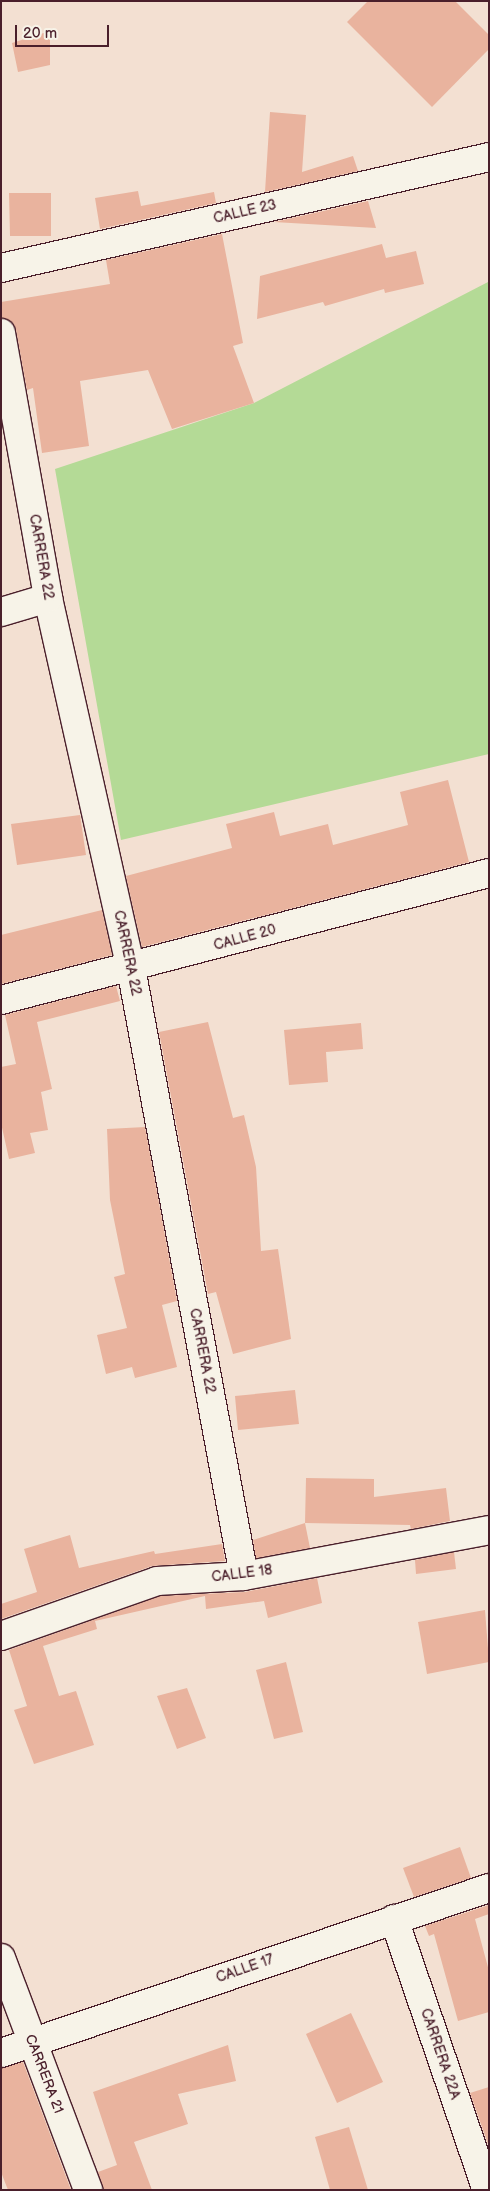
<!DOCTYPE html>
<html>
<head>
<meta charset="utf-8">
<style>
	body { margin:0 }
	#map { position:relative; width:490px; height:2191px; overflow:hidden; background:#f3e0d2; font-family:"Balsamiq Sans",sans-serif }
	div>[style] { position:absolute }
	.green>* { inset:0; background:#b4da96 }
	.building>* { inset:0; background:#e9b39e }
	.roads { filter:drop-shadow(1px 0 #4a1f2b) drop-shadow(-1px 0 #4a1f2b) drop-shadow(0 1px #4a1f2b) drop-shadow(0 -1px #4a1f2b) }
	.minor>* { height:28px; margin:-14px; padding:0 14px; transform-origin:14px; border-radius:14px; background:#f7f3e8 }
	span { translate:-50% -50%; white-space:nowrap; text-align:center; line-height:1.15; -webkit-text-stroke:4px #f7f3e8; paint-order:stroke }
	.street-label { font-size:14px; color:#4a1f2b }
	.frame { position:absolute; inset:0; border:2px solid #4a1f2b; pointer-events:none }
	.scale { position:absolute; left:15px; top:25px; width:94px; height:22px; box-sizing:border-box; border:2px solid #4a1f2b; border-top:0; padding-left:6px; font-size:15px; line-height:18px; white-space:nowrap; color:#4a1f2b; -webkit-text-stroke:4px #f7f3e8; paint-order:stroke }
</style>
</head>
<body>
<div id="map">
	<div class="green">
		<div style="clip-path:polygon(488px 282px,489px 754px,121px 840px,55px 469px,254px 403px)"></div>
	</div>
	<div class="building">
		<div style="clip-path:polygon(368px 1px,455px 1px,489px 35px,489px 49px,432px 107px,347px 22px)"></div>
		<div style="clip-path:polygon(50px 31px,50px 65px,18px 72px,12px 43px)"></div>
		<div style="clip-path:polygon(270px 112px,306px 115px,302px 172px,353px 156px,358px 171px,265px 192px)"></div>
		<div style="clip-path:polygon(138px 191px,141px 206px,214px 192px,216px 203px,100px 229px,95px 198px)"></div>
		<div style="clip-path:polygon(9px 193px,51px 193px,51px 236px,10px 236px)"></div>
		<div style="clip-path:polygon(368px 201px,376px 228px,274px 222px)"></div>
		<div style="clip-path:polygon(222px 234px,243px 343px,233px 346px,254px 403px,172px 429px,148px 370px,80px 381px,89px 446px,42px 453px,33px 388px,27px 390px,16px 330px,13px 323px,1px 318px,1px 302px,110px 284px,106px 260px)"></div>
		<div style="clip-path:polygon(382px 244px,386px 258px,416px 251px,424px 284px,385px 293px,384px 289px,325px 306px,323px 302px,257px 319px,260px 276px)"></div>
		<div style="clip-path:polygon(448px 780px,469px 862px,142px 947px,126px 876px,232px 848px,226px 824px,274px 812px,280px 836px,328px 824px,333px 845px,408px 825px,400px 792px)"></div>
		<div style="clip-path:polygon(80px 815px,86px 855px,17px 865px,11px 824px)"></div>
		<div style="clip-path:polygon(102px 910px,112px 955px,1px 984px,1px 935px)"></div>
		<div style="clip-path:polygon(116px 986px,120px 1001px,37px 1022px,52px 1089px,41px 1092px,48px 1130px,30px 1133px,35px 1153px,9px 1159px,1px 1123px,1px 1067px,16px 1064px,5px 1015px)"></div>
		<div style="clip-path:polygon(208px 1022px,233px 1118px,244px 1115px,256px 1167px,261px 1251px,278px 1249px,291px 1339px,233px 1354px,216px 1292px,208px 1294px,159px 1032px)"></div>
		<div style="clip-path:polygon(361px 1023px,363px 1049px,326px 1052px,328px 1082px,289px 1085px,284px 1030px)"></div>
		<div style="clip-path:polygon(145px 1127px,177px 1301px,162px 1305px,177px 1367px,135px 1378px,132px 1367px,106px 1374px,97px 1335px,127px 1328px,114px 1277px,125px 1274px,110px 1200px,107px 1129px)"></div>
		<div style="clip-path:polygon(295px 1390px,299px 1424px,238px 1430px,235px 1396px)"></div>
		<div style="clip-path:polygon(306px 1478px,374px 1479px,374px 1497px,446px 1488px,450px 1521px,411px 1529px,410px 1525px,305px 1523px)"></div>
		<div style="clip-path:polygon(305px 1523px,310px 1548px,256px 1558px,253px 1540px)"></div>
		<div style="clip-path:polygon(70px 1535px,79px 1568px,154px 1551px,155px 1554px,222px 1544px,225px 1561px,152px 1566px,1px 1619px,1px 1604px,37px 1592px,24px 1549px)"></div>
		<div style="clip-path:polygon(454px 1552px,456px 1569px,416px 1574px,415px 1560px)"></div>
		<div style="clip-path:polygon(317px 1578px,322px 1603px,268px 1618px,264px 1601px,206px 1609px,205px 1596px,95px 1621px,97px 1629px,43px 1646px,59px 1696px,76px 1691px,94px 1745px,34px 1764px,14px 1710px,27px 1706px,9px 1650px,160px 1596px,245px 1592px)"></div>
		<div style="clip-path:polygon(485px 1610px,489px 1662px,427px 1674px,418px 1622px)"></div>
		<div style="clip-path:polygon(286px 1662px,303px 1732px,274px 1739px,256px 1670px)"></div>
		<div style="clip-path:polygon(187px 1688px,206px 1738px,177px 1749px,157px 1696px)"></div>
		<div style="clip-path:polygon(460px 1847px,471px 1878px,414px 1897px,403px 1868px)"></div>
		<div style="clip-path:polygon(489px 1905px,489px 1914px,475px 1919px,489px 1971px,489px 2012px,458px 2021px,434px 1934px,429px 1936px,425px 1926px)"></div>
		<div style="clip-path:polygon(351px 2013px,383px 2082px,337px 2103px,306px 2034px)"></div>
		<div style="clip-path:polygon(228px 2045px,236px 2081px,178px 2094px,188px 2124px,134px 2142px,152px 2190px,103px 2190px,98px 2172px,117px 2165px,93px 2092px)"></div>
		<div style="clip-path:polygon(23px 2062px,71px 2190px,8px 2190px,1px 2172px,1px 2068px)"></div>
		<div style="clip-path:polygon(489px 2087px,489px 2147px,470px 2093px)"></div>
		<div style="clip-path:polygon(349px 2127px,368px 2190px,330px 2190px,315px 2137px)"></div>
	</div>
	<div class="roads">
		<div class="minor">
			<div style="left:1px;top:268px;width:500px;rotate:-12.81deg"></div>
			<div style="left:1px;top:333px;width:269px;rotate:79.9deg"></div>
			<div style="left:48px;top:598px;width:379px;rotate:77.4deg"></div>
			<div style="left:131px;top:968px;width:618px;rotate:79.47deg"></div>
			<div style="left:1px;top:612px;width:49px;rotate:-16.6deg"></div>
			<div style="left:1px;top:1000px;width:504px;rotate:-14.59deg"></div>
			<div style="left:1px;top:1636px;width:165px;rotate:-19.4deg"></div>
			<div style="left:157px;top:1581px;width:87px;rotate:-3.3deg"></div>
			<div style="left:244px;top:1576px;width:249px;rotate:-10.6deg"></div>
			<div style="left:394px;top:1919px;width:287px;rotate:71.1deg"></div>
			<div style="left:1px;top:1958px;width:248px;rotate:69.4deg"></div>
			<div style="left:1px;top:2053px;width:515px;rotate:-18.68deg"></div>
		</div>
	</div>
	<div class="street-label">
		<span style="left:245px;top:212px;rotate:-13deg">CALLE 23</span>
		<span style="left:41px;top:557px;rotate:80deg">CARRERA 22</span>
		<span style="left:245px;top:938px;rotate:-15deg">CALLE 20</span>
		<span style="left:127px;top:953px;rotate:78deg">CARRERA 22</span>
		<span style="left:202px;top:1351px;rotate:79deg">CARRERA 22</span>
		<span style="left:242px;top:1574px;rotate:-7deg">CALLE 18</span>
		<span style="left:245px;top:1969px;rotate:-19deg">CALLE 17</span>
		<span style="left:440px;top:2054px;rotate:71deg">CARRERA 22A</span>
		<span style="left:44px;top:2074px;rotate:69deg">CARRERA 21</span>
	</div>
	<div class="frame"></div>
	<div class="scale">20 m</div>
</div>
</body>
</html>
